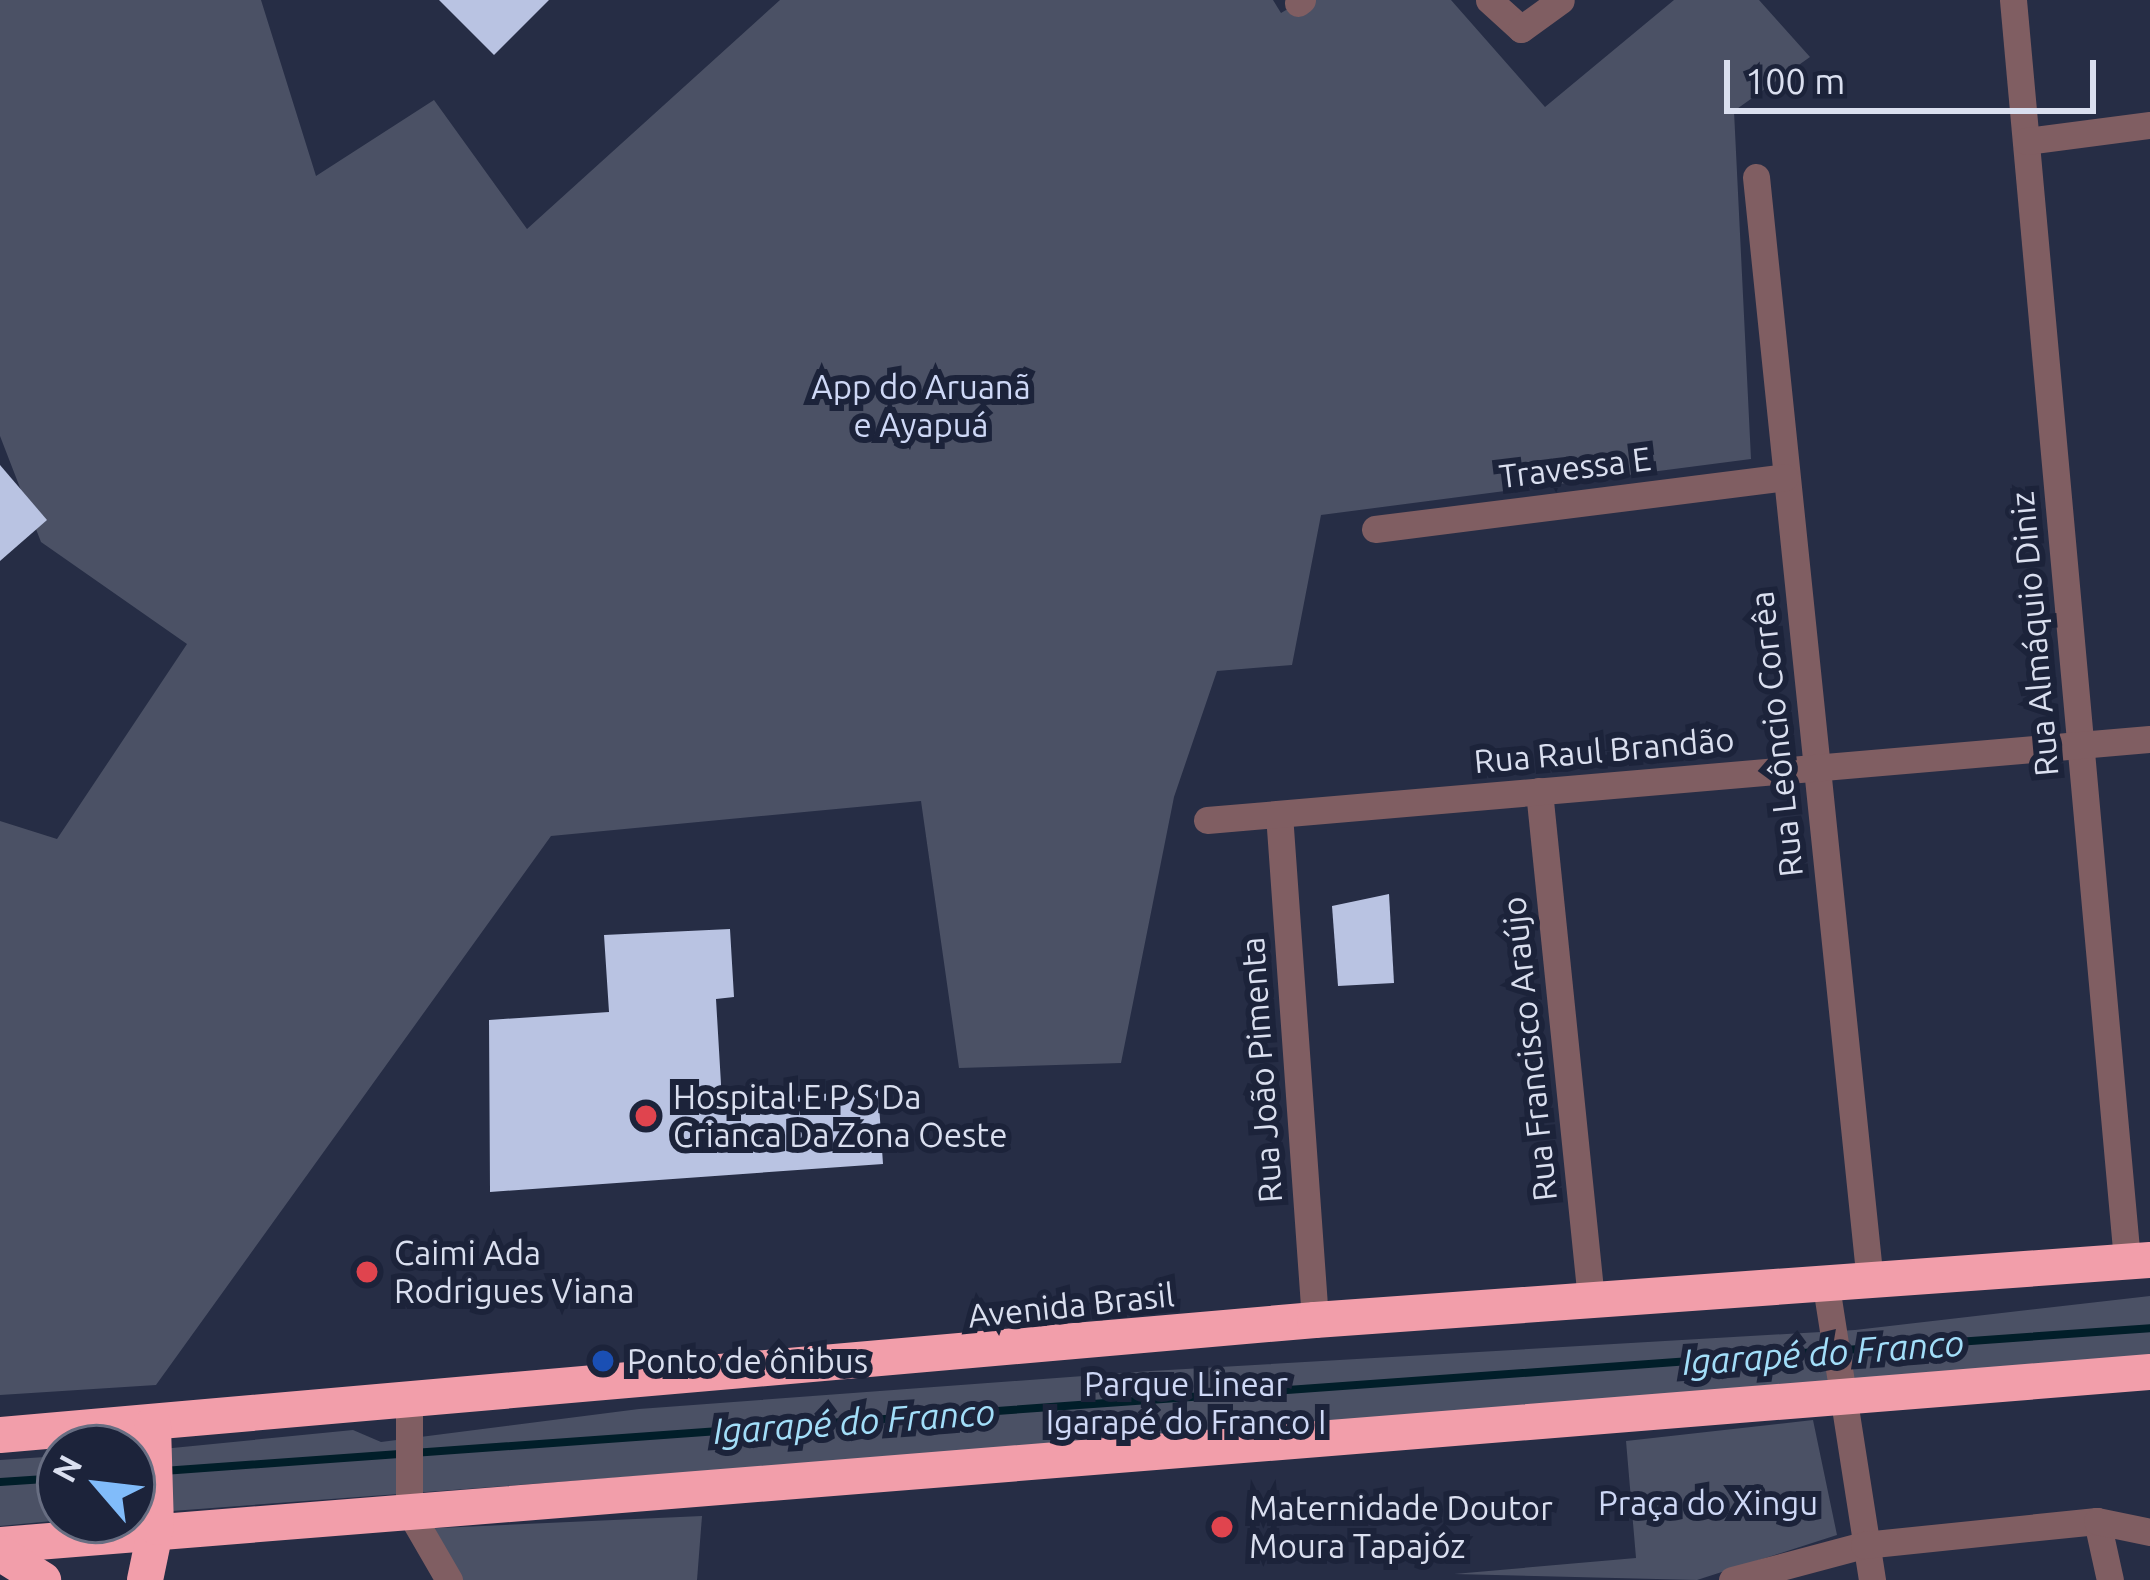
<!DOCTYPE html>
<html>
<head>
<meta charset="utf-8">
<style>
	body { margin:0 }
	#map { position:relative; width:2150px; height:1580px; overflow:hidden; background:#262d45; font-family:Ubuntu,sans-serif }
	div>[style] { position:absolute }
	.green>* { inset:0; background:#4b5165 }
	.stream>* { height:8px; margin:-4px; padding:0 4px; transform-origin:4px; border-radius:4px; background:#011e29 }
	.building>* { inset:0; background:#b9c3e2 }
	.street>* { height:27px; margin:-13.5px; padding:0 13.5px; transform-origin:13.5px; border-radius:13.5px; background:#805e62 }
	.highway>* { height:36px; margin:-18px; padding:0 18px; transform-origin:18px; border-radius:18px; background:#f29eaa }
	.dots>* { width:33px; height:33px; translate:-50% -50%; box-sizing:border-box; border:6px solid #1c233a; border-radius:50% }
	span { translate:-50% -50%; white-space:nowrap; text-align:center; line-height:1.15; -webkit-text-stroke:12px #1c233a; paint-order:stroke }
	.park-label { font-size:33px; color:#ced8f6 }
	.street-label { font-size:33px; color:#dadfef }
	.poi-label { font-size:33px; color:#dadfef }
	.left { translate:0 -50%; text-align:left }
	.water-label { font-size:36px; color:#a2def9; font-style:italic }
	.north { position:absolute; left:36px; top:1424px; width:120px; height:120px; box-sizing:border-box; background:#1c233a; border:3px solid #686e82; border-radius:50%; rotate:298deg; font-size:33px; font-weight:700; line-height:48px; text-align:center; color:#dadfef }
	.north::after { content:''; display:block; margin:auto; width:42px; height:54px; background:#81bcfa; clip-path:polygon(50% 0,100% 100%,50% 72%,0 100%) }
	.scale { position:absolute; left:1724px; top:60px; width:372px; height:54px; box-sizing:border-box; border:6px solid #dadfef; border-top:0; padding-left:15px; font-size:36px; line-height:42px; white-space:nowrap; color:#dadfef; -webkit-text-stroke:9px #1c233a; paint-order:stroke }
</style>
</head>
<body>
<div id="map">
	<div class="green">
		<div style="clip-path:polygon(0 0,261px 0,316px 176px,434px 100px,527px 229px,780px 0,1273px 0,1281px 13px,1303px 0,1451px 0,1545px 107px,1674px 0,1759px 0,1810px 57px,1734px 111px,1751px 459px,1321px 515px,1292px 665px,1217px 671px,1174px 797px,1121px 1063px,959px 1068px,921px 801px,551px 836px,156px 1385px,0 1395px,0 821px,57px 839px,187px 644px,41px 542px,0 436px)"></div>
		<div style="clip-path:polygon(2150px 1296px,2150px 1363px,132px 1514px,132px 1452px,353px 1430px,381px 1442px,639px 1409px,1151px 1371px,1855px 1330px)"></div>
		<div style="clip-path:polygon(1813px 1420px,1837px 1535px,1697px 1580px,1454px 1574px,1636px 1558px,1626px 1441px)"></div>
		<div style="clip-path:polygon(60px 1456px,63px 1520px,0 1526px,0 1460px)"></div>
		<div style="clip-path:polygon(702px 1516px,697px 1580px,458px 1580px,417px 1529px)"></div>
	</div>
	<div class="stream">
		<div style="left:1845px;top:1350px;width:306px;rotate:-4.1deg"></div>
		<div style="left:163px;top:1471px;width:1671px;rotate:-4.12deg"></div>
		<div style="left:0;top:1482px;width:60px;rotate:-3.8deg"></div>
	</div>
	<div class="building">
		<div style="clip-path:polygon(439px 0,549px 0,494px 55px)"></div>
		<div style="clip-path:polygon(0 465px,47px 520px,0 561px)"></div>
		<div style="clip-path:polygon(1389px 894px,1394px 983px,1338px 986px,1332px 906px)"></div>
		<div style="clip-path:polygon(730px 929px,734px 997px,716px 999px,722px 1101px,878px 1090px,883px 1164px,490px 1192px,489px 1020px,609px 1012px,604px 935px)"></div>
	</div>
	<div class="street">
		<div style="left:1489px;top:0;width:43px;rotate:42.2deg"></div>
		<div style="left:1521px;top:29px;width:49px;rotate:-35.9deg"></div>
		<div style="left:2013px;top:0;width:1266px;rotate:84.83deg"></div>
		<div style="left:1298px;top:3px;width:5px;rotate:-37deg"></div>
		<div style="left:2026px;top:141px;width:125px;rotate:-7.4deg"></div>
		<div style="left:1756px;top:177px;width:1111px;rotate:84.11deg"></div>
		<div style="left:1375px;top:529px;width:413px;rotate:-7.2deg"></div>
		<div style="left:1539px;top:791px;width:511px;rotate:84.16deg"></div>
		<div style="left:1279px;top:814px;width:507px;rotate:85.93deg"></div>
		<div style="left:1207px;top:820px;width:946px;rotate:-4.91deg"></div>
		<div style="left:1826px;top:1286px;width:298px;rotate:81.1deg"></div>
		<div style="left:409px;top:1401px;width:110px;rotate:90deg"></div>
		<div style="left:409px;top:1511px;width:80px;rotate:59.9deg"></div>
		<div style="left:2097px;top:1521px;width:60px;rotate:77.6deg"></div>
		<div style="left:1732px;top:1580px;width:137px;rotate:-14.9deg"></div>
		<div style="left:1864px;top:1545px;width:234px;rotate:-5.9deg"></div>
		<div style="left:2097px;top:1521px;width:54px;rotate:11.7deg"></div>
	</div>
	<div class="highway">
		<div style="left:0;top:1435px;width:1320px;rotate:-5deg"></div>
		<div style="left:1315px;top:1320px;width:837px;rotate:-4.11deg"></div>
		<div style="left:0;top:1545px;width:2157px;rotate:-4.6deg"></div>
		<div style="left:0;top:1553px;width:51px;rotate:32.1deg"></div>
		<div style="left:145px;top:1580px;width:54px;rotate:-78.3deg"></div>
		<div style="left:156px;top:1527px;width:103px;rotate:-91.7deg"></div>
	</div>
	<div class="dots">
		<div style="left:646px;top:1116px;background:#e0444e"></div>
		<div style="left:367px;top:1272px;background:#e0444e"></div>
		<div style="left:603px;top:1361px;background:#1a4fb4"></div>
		<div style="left:1222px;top:1527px;background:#e0444e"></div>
	</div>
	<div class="park-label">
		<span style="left:921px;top:406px">App do Aruanã<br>e Ayapuá</span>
		<span style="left:1186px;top:1403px">Parque Linear<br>Igarapé do Franco I</span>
		<span style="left:1708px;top:1503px">Praça do Xingu</span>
	</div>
	<div class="street-label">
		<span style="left:1575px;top:467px;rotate:-7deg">Travessa E</span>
		<span style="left:2034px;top:634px;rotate:-95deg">Rua Almáquio Diniz</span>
		<span style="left:1776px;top:734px;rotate:-96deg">Rua Leôncio Corrêa</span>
		<span style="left:1604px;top:750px;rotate:-5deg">Rua Raul Brandão</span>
		<span style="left:1529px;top:1049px;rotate:-96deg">Rua Francisco Araújo</span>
		<span style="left:1261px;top:1070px;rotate:-94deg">Rua João Pimenta</span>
		<span style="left:1071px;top:1305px;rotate:-6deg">Avenida Brasil</span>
	</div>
	<div class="poi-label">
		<span class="left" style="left:673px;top:1116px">Hospital E P S Da<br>Crianca Da Zona Oeste</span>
		<span class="left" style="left:394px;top:1272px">Caimi Ada<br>Rodrigues Viana</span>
		<span class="left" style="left:627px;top:1361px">Ponto de ônibus</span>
		<span class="left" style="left:1249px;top:1527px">Maternidade Doutor<br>Moura Tapajóz</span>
	</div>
	<div class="water-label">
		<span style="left:1823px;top:1352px;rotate:-4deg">Igarapé do Franco</span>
		<span style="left:854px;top:1421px;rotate:-4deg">Igarapé do Franco</span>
	</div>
	<div class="north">N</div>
	<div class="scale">100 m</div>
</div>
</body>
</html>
